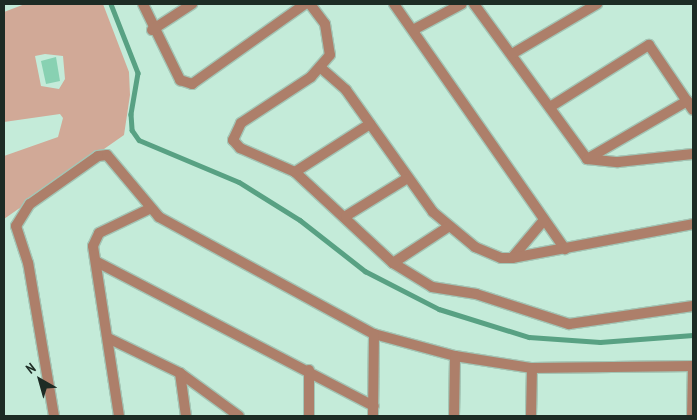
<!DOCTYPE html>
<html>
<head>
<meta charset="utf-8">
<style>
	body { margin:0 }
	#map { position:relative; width:697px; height:420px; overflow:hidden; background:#c4ebd9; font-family:"PT Sans Narrow",sans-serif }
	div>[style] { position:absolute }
	.green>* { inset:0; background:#d1a997 }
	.stream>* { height:4.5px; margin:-2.25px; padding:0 2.25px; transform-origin:2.25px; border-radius:2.25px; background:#58a183 }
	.building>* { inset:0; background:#88d1b2 }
	.roads { filter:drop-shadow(1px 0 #a3c5b5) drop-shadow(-1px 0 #a3c5b5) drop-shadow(0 1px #a3c5b5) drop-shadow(0 -1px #a3c5b5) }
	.minor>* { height:10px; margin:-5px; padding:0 5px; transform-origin:5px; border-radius:5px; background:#ad7f6a }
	span { translate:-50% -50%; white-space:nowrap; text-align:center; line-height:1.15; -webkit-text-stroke:4px #c4ebd9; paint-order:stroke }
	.frame { position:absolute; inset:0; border:5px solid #1d2c25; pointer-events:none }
	.north { position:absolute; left:15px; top:355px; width:50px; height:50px; -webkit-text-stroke:4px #c4ebd9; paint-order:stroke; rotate:322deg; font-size:14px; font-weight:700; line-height:20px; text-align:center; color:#1d2c25 }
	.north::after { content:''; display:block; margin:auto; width:18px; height:22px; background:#1d2c25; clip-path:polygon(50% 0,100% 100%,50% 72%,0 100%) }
</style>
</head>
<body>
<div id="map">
	<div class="green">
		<div style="clip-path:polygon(evenodd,25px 4px,103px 4px,129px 72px,130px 95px,124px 135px,4px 219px,4px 156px,58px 137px,63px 118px,60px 114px,4px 122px,4px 12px,25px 4px,45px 54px,63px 56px,65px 79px,59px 89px,41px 86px,35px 56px,45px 54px)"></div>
	</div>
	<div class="stream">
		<div style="left:111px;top:4px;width:74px;rotate:68.6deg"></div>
		<div style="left:138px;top:73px;width:42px;rotate:99.7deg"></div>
		<div style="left:131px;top:114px;width:16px;rotate:86deg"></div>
		<div style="left:132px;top:130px;width:12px;rotate:55deg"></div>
		<div style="left:139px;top:140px;width:108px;rotate:22.8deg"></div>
		<div style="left:239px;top:182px;width:72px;rotate:31.9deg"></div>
		<div style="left:300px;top:220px;width:83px;rotate:38.1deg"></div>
		<div style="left:365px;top:271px;width:83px;rotate:27.2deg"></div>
		<div style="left:439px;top:309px;width:94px;rotate:17.3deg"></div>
		<div style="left:529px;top:337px;width:71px;rotate:4deg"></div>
		<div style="left:600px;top:342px;width:93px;rotate:-4.3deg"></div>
	</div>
	<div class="building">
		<div style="clip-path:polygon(56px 57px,60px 81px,46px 84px,41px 61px)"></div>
	</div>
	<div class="roads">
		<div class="minor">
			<div style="left:143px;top:4px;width:85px;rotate:64deg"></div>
			<div style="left:180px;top:80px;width:13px;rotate:18deg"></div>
			<div style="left:192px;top:84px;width:138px;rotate:-35.3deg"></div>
			<div style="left:310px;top:4px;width:25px;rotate:53deg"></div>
			<div style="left:325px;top:24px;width:31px;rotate:81deg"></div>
			<div style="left:330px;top:55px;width:29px;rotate:131deg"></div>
			<div style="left:311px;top:77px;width:84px;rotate:146.7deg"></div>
			<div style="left:241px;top:123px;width:19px;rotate:115deg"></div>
			<div style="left:233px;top:140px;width:11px;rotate:49deg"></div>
			<div style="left:240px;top:148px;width:60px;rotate:23.6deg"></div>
			<div style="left:295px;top:172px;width:134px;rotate:42.9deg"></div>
			<div style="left:393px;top:263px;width:46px;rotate:31.6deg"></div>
			<div style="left:432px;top:287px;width:45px;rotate:9deg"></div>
			<div style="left:476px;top:294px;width:98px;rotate:17.9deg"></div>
			<div style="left:569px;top:324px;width:125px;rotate:-8.3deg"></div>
			<div style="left:394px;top:4px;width:299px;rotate:55.1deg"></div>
			<div style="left:474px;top:4px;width:192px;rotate:53.9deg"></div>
			<div style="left:587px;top:159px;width:31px;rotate:6deg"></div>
			<div style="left:618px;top:162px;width:75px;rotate:-6.1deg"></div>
			<div style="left:152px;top:30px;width:48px;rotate:-33deg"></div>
			<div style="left:413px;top:30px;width:55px;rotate:-28deg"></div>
			<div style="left:512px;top:54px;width:99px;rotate:-30.5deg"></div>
			<div style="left:321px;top:68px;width:33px;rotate:41deg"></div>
			<div style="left:346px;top:90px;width:150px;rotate:54.5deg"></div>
			<div style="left:433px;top:212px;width:55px;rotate:39.8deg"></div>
			<div style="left:475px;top:247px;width:28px;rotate:23deg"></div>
			<div style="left:501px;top:258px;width:11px"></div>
			<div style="left:512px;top:258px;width:50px;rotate:-49.9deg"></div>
			<div style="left:550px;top:107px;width:117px;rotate:-32.1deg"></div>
			<div style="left:649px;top:45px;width:78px;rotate:55.9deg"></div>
			<div style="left:587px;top:159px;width:116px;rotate:-30.1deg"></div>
			<div style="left:295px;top:172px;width:89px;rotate:-32.6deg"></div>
			<div style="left:346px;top:216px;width:70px;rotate:-31.7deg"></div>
			<div style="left:512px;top:258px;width:184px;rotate:-10.6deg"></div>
			<div style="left:97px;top:262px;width:312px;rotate:27.5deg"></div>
			<div style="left:393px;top:263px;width:66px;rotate:-33.2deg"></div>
			<div style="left:108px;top:338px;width:80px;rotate:25.9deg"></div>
			<div style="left:180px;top:373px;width:73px;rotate:36.1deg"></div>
			<div style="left:309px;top:370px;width:46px;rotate:90deg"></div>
			<div style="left:180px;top:373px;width:43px;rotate:82.1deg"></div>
			<div style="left:54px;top:416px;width:155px;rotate:-99.6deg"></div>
			<div style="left:28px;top:263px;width:39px;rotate:-108deg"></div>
			<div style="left:16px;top:226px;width:26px;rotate:-58deg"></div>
			<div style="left:30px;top:204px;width:83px;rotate:-35.2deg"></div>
			<div style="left:98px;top:156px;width:9px;rotate:-6deg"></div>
			<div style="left:107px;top:155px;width:81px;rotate:50deg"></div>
			<div style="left:159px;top:217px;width:245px;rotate:28.6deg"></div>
			<div style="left:374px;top:334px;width:84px;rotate:15.2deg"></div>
			<div style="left:455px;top:356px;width:78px;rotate:8.9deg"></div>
			<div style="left:532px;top:368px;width:161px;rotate:-0.7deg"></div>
			<div style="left:119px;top:416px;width:172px;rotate:-98.7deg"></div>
			<div style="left:93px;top:246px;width:14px;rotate:-65deg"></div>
			<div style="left:99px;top:233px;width:55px;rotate:-25.6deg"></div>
			<div style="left:373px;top:416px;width:82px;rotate:-89.3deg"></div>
			<div style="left:454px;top:416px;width:60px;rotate:-89deg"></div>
			<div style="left:531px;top:416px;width:48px;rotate:-88.8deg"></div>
			<div style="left:692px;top:416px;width:50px;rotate:-88.9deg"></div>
		</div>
	</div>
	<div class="frame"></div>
	<div class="north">N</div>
</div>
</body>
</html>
